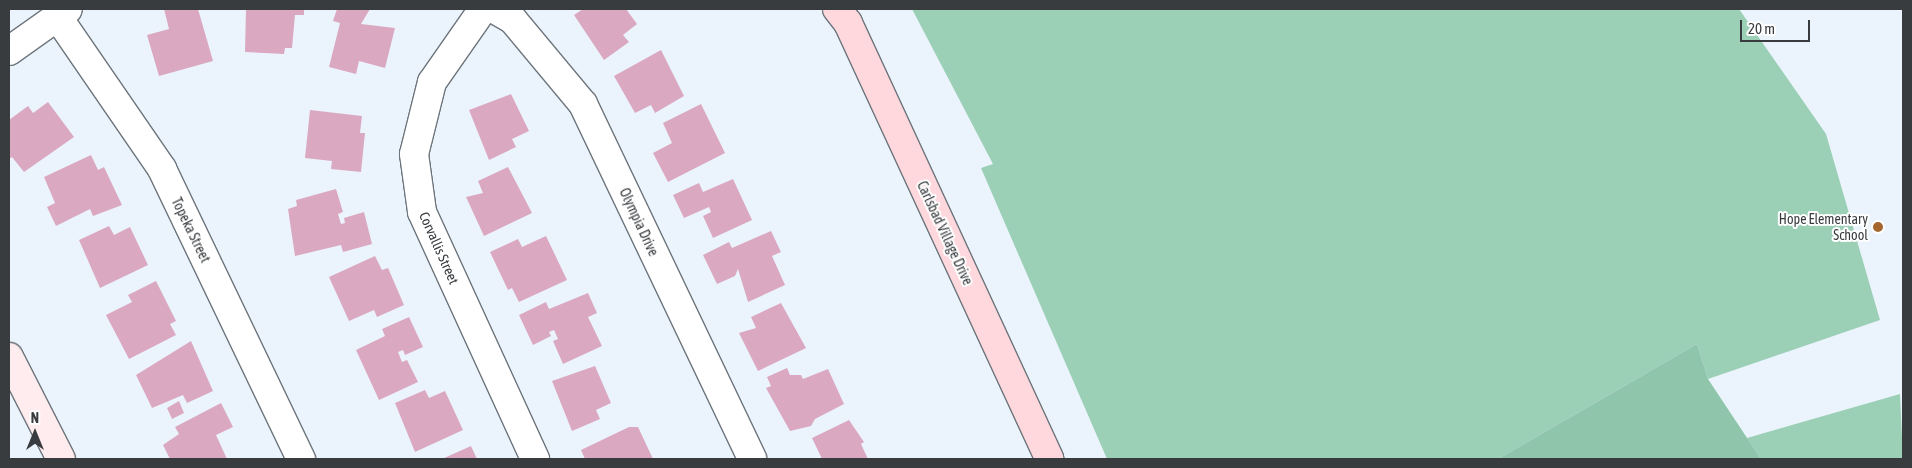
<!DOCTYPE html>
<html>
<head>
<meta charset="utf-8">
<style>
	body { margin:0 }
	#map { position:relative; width:1912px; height:468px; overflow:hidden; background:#ebf4fc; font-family:"Asap Condensed",sans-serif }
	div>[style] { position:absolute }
	.green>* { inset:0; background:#9bcfb6 }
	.forest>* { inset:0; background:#8ec5ab }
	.building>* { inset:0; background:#dba8c2 }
	.roads { filter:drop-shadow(1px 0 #6d757c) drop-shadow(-1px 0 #6d757c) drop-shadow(0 1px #6d757c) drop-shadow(0 -1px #6d757c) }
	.street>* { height:28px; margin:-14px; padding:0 14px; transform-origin:14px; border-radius:14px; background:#fff }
	.secondary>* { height:28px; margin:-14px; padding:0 14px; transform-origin:14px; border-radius:14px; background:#ffecee }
	.primary>* { height:28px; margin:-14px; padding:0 14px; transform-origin:14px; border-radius:14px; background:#fed8dd }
	.dots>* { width:14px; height:14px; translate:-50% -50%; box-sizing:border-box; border:2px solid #fff; border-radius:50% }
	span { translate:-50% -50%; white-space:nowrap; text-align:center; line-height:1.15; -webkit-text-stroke:4px #fff; paint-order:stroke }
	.poi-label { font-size:14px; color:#393c3f }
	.right { translate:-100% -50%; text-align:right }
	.street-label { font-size:14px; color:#393c3f }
	.frame { position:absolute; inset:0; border:10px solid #393c3f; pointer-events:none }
	.north { position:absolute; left:10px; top:408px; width:50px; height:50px; -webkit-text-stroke:4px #fff; paint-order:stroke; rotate:0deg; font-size:14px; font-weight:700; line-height:20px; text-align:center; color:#393c3f }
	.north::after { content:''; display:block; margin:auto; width:18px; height:22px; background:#393c3f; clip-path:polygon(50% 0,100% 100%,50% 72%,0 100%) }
	.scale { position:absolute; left:1740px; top:20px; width:70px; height:22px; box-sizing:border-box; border:2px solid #393c3f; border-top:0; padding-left:6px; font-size:15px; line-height:18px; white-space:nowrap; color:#393c3f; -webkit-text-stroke:4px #fff; paint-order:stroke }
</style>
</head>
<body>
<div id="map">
	<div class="green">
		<div style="clip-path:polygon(912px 9px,1739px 9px,1826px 134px,1880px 320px,1708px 379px,1697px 344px,1498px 459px,1107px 459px,981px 168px,993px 164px)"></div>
		<div style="clip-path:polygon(1900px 394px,1903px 459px,1761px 459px,1747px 438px)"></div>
	</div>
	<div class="forest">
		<div style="clip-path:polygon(1697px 344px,1708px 379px,1761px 459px,1498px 459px)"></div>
	</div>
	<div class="building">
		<div style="clip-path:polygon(164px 9px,198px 9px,213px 61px,159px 76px,147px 35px,169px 29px)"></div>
		<div style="clip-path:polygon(246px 9px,304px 9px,304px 15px,295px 15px,292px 48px,285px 48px,284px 54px,245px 52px)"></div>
		<div style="clip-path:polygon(337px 9px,370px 9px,361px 24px,395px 28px,385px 68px,359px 61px,356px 74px,329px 67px,340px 23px,333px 21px)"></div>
		<div style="clip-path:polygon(583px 9px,626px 9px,637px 24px,623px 35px,629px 42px,604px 60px,574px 15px)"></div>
		<div style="clip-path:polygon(661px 50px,684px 96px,655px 113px,651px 105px,635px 113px,614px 76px)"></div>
		<div style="clip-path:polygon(511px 94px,529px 131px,512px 139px,516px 147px,489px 160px,469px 110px)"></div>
		<div style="clip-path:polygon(48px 102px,74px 137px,24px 172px,12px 157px,9px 159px,9px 120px,28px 106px,33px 113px)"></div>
		<div style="clip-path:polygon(701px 104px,725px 153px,668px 182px,653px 153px,672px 143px,663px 123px)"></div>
		<div style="clip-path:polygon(310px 110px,362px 116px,360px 133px,365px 133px,361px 172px,331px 169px,332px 161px,305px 158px)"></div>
		<div style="clip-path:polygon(91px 155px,98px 170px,104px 167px,122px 205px,93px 216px,90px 209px,56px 226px,47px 207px,55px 203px,44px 177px)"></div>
		<div style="clip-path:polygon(508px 167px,532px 213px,484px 236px,466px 197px,483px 193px,478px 181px)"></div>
		<div style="clip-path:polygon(733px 179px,752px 220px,713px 238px,703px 216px,711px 212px,709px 207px,684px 218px,673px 195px,699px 183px,703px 192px)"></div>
		<div style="clip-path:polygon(336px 189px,343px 212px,338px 214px,341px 224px,345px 223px,344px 218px,364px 212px,372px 244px,343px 252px,341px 245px,295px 256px,288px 209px,297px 206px,296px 200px)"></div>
		<div style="clip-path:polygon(109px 226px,114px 235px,130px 227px,148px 265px,100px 288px,79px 240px)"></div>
		<div style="clip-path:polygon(771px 231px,781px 252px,772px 256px,785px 285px,748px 302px,738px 269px,735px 276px,717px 284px,703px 255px,729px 242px,732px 248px)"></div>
		<div style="clip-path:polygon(546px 236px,567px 280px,519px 302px,512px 288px,508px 290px,490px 252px,518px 239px,522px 247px)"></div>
		<div style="clip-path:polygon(375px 256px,382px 270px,388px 268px,404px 305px,377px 317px,374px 310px,349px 321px,329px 277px)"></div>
		<div style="clip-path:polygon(156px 281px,176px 321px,170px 324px,176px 335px,129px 359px,106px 315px,132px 302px,128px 295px)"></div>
		<div style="clip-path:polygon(588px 293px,597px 313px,588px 317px,602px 346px,563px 364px,553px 341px,558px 339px,554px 330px,549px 332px,551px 336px,533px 345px,519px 315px,546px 302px,549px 309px)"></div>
		<div style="clip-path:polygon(781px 303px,806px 348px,758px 371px,739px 333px,756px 328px,751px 317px)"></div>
		<div style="clip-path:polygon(409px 317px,423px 347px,405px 355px,403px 350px,398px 352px,402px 362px,407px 360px,418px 382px,379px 400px,356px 350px,385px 336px,382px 329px)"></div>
		<div style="clip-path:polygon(191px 341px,213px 391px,187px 403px,183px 395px,152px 408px,136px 375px)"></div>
		<div style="clip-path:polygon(595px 366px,611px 403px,596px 410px,600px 419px,572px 431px,552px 381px)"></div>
		<div style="clip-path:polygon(787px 368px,790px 375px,801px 375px,803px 379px,828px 369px,844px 404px,815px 419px,811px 426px,790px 431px,766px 388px,771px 386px,767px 377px)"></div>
		<div style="clip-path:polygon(425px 390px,429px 398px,445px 391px,463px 430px,415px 452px,395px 403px)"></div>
		<div style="clip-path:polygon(179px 401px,184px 413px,172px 419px,167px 408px)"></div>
		<div style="clip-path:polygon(221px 403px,233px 427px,216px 435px,227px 459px,170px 459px,163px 445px,179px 434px,175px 427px)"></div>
		<div style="clip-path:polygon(849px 420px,864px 442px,861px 444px,868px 459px,822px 459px,812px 438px)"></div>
		<div style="clip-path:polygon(629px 427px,638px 427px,653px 459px,585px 459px,581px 450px)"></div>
		<div style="clip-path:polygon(471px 446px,477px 459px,442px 459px)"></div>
	</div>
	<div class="roads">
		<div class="street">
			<div style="left:483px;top:9px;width:89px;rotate:124.9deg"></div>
			<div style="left:432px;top:82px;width:74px;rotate:104deg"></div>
			<div style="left:414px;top:154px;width:59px;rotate:82.1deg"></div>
			<div style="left:422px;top:212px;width:272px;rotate:65.4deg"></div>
			<div style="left:494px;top:9px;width:22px;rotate:30deg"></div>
			<div style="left:513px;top:20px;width:109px;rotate:50.2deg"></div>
			<div style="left:583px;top:104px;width:393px;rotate:64.5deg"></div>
			<div style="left:57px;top:16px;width:186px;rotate:55.5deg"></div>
			<div style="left:162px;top:169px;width:322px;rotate:64.4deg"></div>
			<div style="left:9px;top:51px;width:72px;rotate:-35.4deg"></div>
		</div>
		<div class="secondary">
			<div style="left:9px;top:357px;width:114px;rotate:63deg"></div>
		</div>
		<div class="primary">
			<div style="left:837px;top:9px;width:18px;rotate:52deg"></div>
			<div style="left:848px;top:23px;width:480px;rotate:65.2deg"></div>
		</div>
	</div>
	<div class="dots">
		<div style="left:1878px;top:227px;background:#a5662d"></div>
	</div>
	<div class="poi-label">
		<span class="right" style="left:1868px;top:227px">Hope Elementary<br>School</span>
	</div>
	<div class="street-label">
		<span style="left:639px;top:222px;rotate:65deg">Olympia Drive</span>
		<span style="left:191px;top:230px;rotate:64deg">Topeka Street</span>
		<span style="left:945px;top:233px;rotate:65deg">Carlsbad Village Drive</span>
		<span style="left:439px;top:248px;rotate:66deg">Corvallis Street</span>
	</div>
	<div class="frame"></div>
	<div class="north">N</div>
	<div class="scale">20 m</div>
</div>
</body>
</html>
